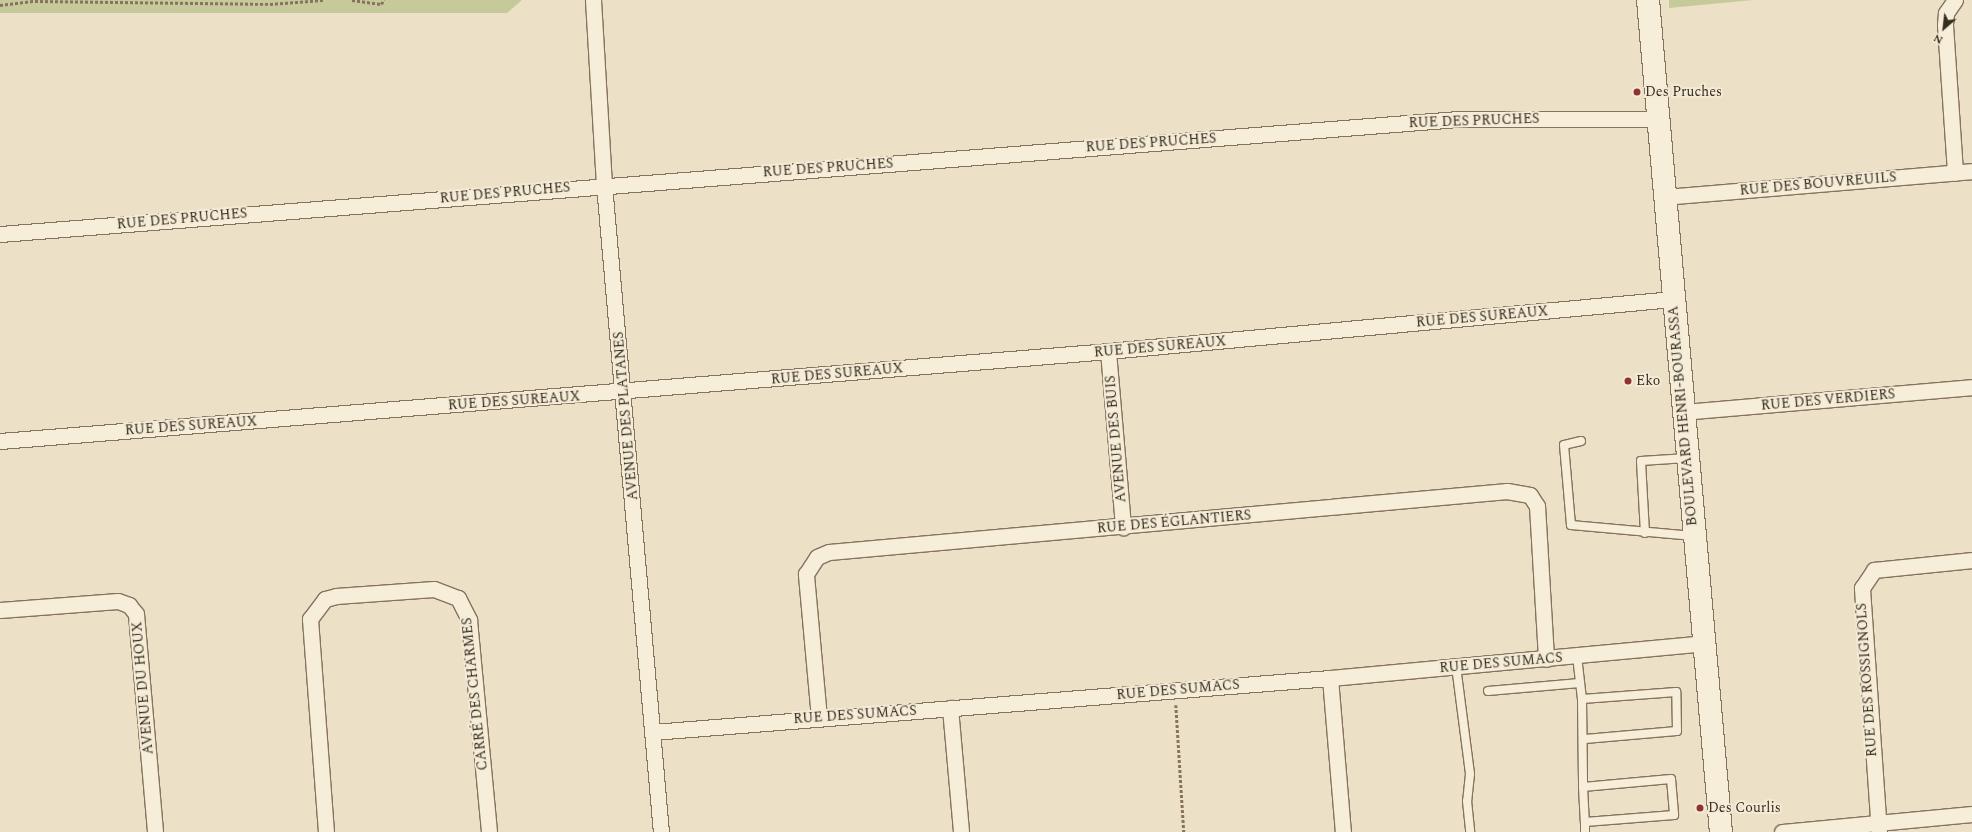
<!DOCTYPE html>
<html>
<head>
<meta charset="utf-8">
<style>
	body { margin:0 }
	#map { position:relative; width:1972px; height:832px; overflow:hidden; background:#ece0c7; font-family:Spectral,serif }
	div>[style] { position:absolute }
	.green>* { inset:0; background:#c6ca9b }
	.path>* { height:2.5px; margin-top:-1.25px; transform-origin:0; background:repeating-linear-gradient(90deg,#87725d 0 3px,transparent 0 5px) }
	.roads { filter:drop-shadow(1px 0 #87725d) drop-shadow(-1px 0 #87725d) drop-shadow(0 1px #87725d) drop-shadow(0 -1px #87725d) }
	.service>* { height:8px; margin:-4px; padding:0 4px; transform-origin:4px; border-radius:4px; background:#f7eeda }
	.minor>* { height:15px; margin:-7.5px; padding:0 7.5px; transform-origin:7.5px; border-radius:7.5px; background:#f7eeda }
	.secondary>* { height:22px; margin:-11px; padding:0 11px; transform-origin:11px; border-radius:11px; background:#f7eeda }
	.dots>* { width:11px; height:11px; translate:-50% -50%; box-sizing:border-box; border:2px solid #f4ebd6; border-radius:50% }
	span { translate:-50% -50%; white-space:nowrap; text-align:center; line-height:1.15; -webkit-text-stroke:4px #f4ebd6; paint-order:stroke }
	.poi-label { font-size:14px; color:#382b20 }
	.left { translate:0 -50%; text-align:left }
	.street-label { font-size:14px; color:#382b20 }
	.north { position:absolute; left:1924px; top:8px; width:40px; height:40px; -webkit-text-stroke:3px #f4ebd6; paint-order:stroke; rotate:208deg; font-size:11px; font-weight:700; line-height:16px; text-align:center; color:#382b20 }
	.north::after { content:''; display:block; margin:auto; width:14px; height:18px; background:#382b20; clip-path:polygon(50% 0,100% 100%,50% 72%,0 100%) }
</style>
</head>
<body>
<div id="map">
	<div class="green">
		<div style="clip-path:polygon(0 0,522px 0,507px 13px,0 13px)"></div>
		<div style="clip-path:polygon(1669px 0,1753px 0,1669px 8px)"></div>
	</div>
	<div class="path">
		<div style="left:352px;top:0;width:29px;rotate:8deg"></div>
		<div style="left:381px;top:4px;width:5px;rotate:-53deg"></div>
		<div style="left:0;top:5px;width:35px;rotate:-7deg"></div>
		<div style="left:35px;top:1px;width:235px;rotate:0.7deg"></div>
		<div style="left:270px;top:4px;width:53px;rotate:-4.3deg"></div>
		<div style="left:1176px;top:705px;width:127px;rotate:86.4deg"></div>
	</div>
	<div class="roads">
		<div class="service">
			<div style="left:1581px;top:441px;width:17px;rotate:167deg"></div>
			<div style="left:1564px;top:445px;width:80px;rotate:85deg"></div>
			<div style="left:1571px;top:525px;width:123px;rotate:5.1deg"></div>
			<div style="left:1645px;top:533px;width:72px;rotate:-93.2deg"></div>
			<div style="left:1641px;top:461px;width:46px;rotate:-3.7deg"></div>
			<div style="left:1577px;top:656px;width:43px;rotate:83.4deg"></div>
			<div style="left:1456px;top:666px;width:109px;rotate:82.6deg"></div>
			<div style="left:1470px;top:774px;width:27px;rotate:96deg"></div>
			<div style="left:1467px;top:801px;width:31px;rotate:84deg"></div>
			<div style="left:1488px;top:691px;width:92px;rotate:-5deg"></div>
			<div style="left:1585px;top:739px;width:92px;rotate:-5deg"></div>
			<div style="left:1677px;top:731px;width:39px;rotate:-91deg"></div>
			<div style="left:1676px;top:692px;width:94px;rotate:175.7deg"></div>
			<div style="left:1582px;top:699px;width:88px;rotate:89.3deg"></div>
			<div style="left:1583px;top:787px;width:88px;rotate:-5.2deg"></div>
			<div style="left:1671px;top:779px;width:36px;rotate:85deg"></div>
			<div style="left:1674px;top:815px;width:89px;rotate:175.5deg"></div>
			<div style="left:1585px;top:822px;width:10px;rotate:90deg"></div>
			<div style="left:1583px;top:787px;width:35px;rotate:87deg"></div>
		</div>
		<div class="minor">
			<div style="left:593px;top:0;width:185px;rotate:86.6deg"></div>
			<div style="left:604px;top:185px;width:650px;rotate:84.97deg"></div>
			<div style="left:1955px;top:0;width:16px;rotate:125deg"></div>
			<div style="left:1946px;top:13px;width:12px;rotate:95deg"></div>
			<div style="left:1945px;top:25px;width:148px;rotate:86.1deg"></div>
			<div style="left:1664px;top:197px;width:309px;rotate:-4.8deg"></div>
			<div style="left:0;top:234px;width:1462px;rotate:-4.51deg"></div>
			<div style="left:1457px;top:119px;width:200px"></div>
			<div style="left:1108px;top:351px;width:177px;rotate:85.1deg"></div>
			<div style="left:1683px;top:412px;width:290px;rotate:-4.9deg"></div>
			<div style="left:0;top:441px;width:1112px;rotate:-4.64deg"></div>
			<div style="left:1108px;top:351px;width:567px;rotate:-5.26deg"></div>
			<div style="left:0;top:610px;width:118px;rotate:-4.4deg"></div>
			<div style="left:118px;top:601px;width:12px;rotate:20deg"></div>
			<div style="left:129px;top:605px;width:11px;rotate:52deg"></div>
			<div style="left:136px;top:614px;width:219px;rotate:85deg"></div>
			<div style="left:1330px;top:678px;width:155px;rotate:85.2deg"></div>
			<div style="left:950px;top:708px;width:124px;rotate:84.9deg"></div>
			<div style="left:819px;top:718px;width:145px;rotate:-95.2deg"></div>
			<div style="left:806px;top:574px;width:20px;rotate:-57deg"></div>
			<div style="left:817px;top:557px;width:13px;rotate:-23deg"></div>
			<div style="left:829px;top:552px;width:681px;rotate:-5.14deg"></div>
			<div style="left:1507px;top:491px;width:23px;rotate:10deg"></div>
			<div style="left:1530px;top:495px;width:13px;rotate:58deg"></div>
			<div style="left:1537px;top:506px;width:153px;rotate:86.6deg"></div>
			<div style="left:653px;top:732px;width:679px;rotate:-4.56deg"></div>
			<div style="left:1330px;top:678px;width:376px;rotate:-5.3deg"></div>
			<div style="left:326px;top:832px;width:214px;rotate:-94.3deg"></div>
			<div style="left:310px;top:619px;width:25px;rotate:-53deg"></div>
			<div style="left:325px;top:599px;width:11px;rotate:-15deg"></div>
			<div style="left:336px;top:596px;width:98px;rotate:-4.1deg"></div>
			<div style="left:434px;top:589px;width:26px;rotate:21deg"></div>
			<div style="left:458px;top:598px;width:25px;rotate:63deg"></div>
			<div style="left:469px;top:620px;width:213px;rotate:84.6deg"></div>
			<div style="left:1782px;top:832px;width:191px;rotate:-5.4deg"></div>
			<div style="left:1879px;top:832px;width:245px;rotate:-94deg"></div>
			<div style="left:1862px;top:588px;width:22px;rotate:-56deg"></div>
			<div style="left:1874px;top:570px;width:99px;rotate:-5.8deg"></div>
		</div>
		<div class="secondary">
			<div style="left:1648px;top:0;width:835px;rotate:84.99deg"></div>
		</div>
	</div>
	<div class="dots">
		<div style="left:1637px;top:92px;background:#933034"></div>
		<div style="left:1628px;top:381px;background:#933034"></div>
		<div style="left:1700px;top:808px;background:#933034"></div>
	</div>
	<div class="poi-label">
		<span class="left" style="left:1645px;top:92px">Des Pruches</span>
		<span class="left" style="left:1636px;top:381px">Eko</span>
		<span class="left" style="left:1708px;top:808px">Des Courlis</span>
	</div>
	<div class="street-label">
		<span style="left:1474px;top:121px;rotate:-2deg">RUE DES PRUCHES</span>
		<span style="left:1151px;top:143px;rotate:-4deg">RUE DES PRUCHES</span>
		<span style="left:828px;top:168px;rotate:-4deg">RUE DES PRUCHES</span>
		<span style="left:1818px;top:184px;rotate:-5deg">RUE DES BOUVREUILS</span>
		<span style="left:505px;top:193px;rotate:-5deg">RUE DES PRUCHES</span>
		<span style="left:182px;top:219px;rotate:-5deg">RUE DES PRUCHES</span>
		<span style="left:1482px;top:317px;rotate:-5deg">RUE DES SUREAUX</span>
		<span style="left:1160px;top:347px;rotate:-5deg">RUE DES SUREAUX</span>
		<span style="left:837px;top:374px;rotate:-5deg">RUE DES SUREAUX</span>
		<span style="left:1828px;top:400px;rotate:-5deg">RUE DES VERDIERS</span>
		<span style="left:514px;top:401px;rotate:-4deg">RUE DES SUREAUX</span>
		<span style="left:626px;top:416px;rotate:-95deg">AVENUE DES PLATANES</span>
		<span style="left:1683px;top:416px;rotate:-95deg">BOULEVARD HENRI-BOURASSA</span>
		<span style="left:191px;top:426px;rotate:-4deg">RUE DES SUREAUX</span>
		<span style="left:1116px;top:439px;rotate:-95deg">AVENUE DES BUIS</span>
		<span style="left:1174px;top:522px;rotate:-5deg">RUE DES ÉGLANTIERS</span>
		<span style="left:1501px;top:663px;rotate:-5deg">RUE DES SUMACS</span>
		<span style="left:1867px;top:680px;rotate:-94deg">RUE DES ROSSIGNOLS</span>
		<span style="left:143px;top:688px;rotate:-95deg">AVENUE DU HOUX</span>
		<span style="left:1178px;top:690px;rotate:-5deg">RUE DES SUMACS</span>
		<span style="left:475px;top:694px;rotate:-96deg">CARRÉ DES CHARMES</span>
		<span style="left:855px;top:715px;rotate:-4deg">RUE DES SUMACS</span>
	</div>
	<div class="north">N</div>
</div>
</body>
</html>
